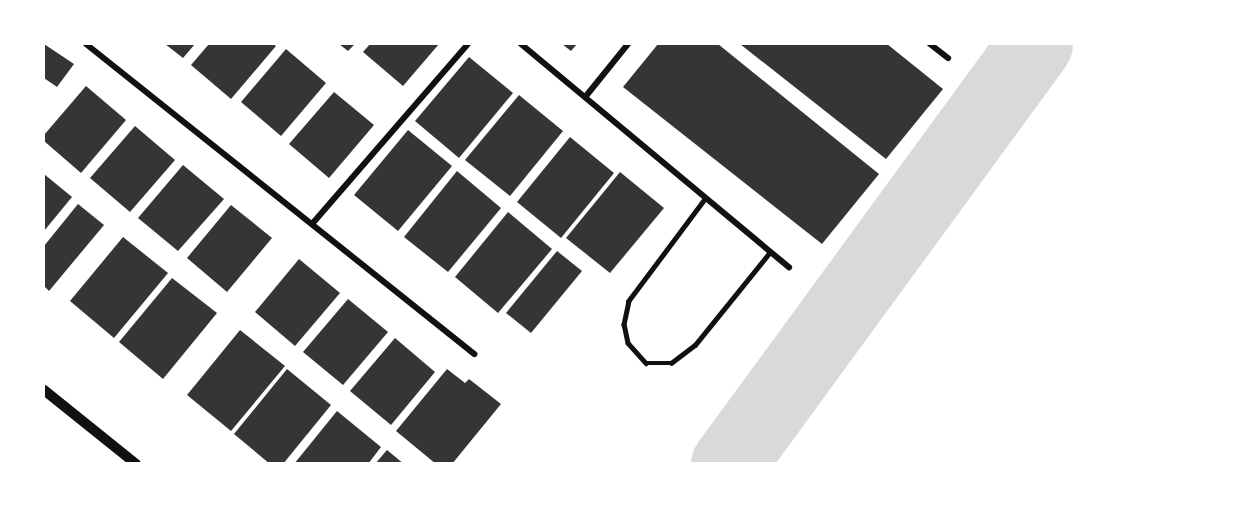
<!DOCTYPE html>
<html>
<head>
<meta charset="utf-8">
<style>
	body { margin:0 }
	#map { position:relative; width:1235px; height:507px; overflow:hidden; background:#fff; font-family:"Zilla Slab",serif }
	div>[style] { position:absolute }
	.river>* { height:75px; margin:-37.5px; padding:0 37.5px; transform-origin:37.5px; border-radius:37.5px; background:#d9d9d9 }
	.building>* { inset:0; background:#353535 }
	.service>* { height:4.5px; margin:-2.25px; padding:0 2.25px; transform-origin:2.25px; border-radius:2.25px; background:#111 }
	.minor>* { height:6px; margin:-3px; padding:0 3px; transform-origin:3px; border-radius:3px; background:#111 }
	.tertiary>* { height:10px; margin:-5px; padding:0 5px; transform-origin:5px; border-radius:5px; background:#111 }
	span { translate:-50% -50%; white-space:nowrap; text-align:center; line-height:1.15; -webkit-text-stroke:4.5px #fff; paint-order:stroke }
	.frame { position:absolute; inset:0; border:45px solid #fff; pointer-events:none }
</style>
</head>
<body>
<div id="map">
	<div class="river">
		<div style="left:728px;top:464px;width:520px;rotate:-53.83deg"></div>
	</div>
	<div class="building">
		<div style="clip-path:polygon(44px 44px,74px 64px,57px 87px,44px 78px)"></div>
		<div style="clip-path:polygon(165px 44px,195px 44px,183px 58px)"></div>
		<div style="clip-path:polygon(209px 44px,273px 44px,276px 46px,231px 99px,191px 65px)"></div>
		<div style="clip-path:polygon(339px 44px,355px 44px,348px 51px)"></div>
		<div style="clip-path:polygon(370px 44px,439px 44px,403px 86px,363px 52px)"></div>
		<div style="clip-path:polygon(562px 44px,577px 44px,571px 51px)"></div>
		<div style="clip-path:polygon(658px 44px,718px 44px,879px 174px,822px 244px,623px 87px)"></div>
		<div style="clip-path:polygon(740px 44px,887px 44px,943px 89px,886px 159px)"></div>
		<div style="clip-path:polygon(286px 49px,326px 83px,281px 136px,241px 102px)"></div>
		<div style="clip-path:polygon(469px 57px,513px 93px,459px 158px,415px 121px)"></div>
		<div style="clip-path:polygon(86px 86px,126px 120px,81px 173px,44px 141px,44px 135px)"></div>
		<div style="clip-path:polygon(334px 92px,374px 125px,329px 178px,289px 144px)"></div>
		<div style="clip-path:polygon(519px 95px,563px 131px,510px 196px,465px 160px)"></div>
		<div style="clip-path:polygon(135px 126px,175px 160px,130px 212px,90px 178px)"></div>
		<div style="clip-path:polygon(408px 130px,452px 166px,398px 231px,354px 195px)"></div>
		<div style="clip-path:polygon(570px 137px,614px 173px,561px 238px,517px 202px)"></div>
		<div style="clip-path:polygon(183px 165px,224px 199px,178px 251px,138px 218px)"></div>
		<div style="clip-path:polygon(457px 171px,501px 208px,448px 272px,404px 237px)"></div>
		<div style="clip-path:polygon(620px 172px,664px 208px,610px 273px,566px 238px)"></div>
		<div style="clip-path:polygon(44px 174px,72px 197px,44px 231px)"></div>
		<div style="clip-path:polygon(78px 204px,104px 225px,49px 291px,44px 286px,44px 246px)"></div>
		<div style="clip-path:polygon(231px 205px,272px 238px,227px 292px,187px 258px)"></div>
		<div style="clip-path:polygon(508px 212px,552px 249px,498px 313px,455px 277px)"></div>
		<div style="clip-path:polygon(123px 237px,168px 273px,114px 338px,70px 301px)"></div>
		<div style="clip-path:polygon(557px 251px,582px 271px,531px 333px,506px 313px)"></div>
		<div style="clip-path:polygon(299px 259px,340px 293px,295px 346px,255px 312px)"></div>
		<div style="clip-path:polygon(172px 278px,217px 313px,163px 379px,119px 342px)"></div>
		<div style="clip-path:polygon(348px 299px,388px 332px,343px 385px,303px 352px)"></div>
		<div style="clip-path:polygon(240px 330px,285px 366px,231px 431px,187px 395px)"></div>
		<div style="clip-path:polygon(395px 338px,435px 372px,391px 425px,350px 391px)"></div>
		<div style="clip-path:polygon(287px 369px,331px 405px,283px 464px,270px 464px,234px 434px)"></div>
		<div style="clip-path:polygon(447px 369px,465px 383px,469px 379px,501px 404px,452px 464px,436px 464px,396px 431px)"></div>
		<div style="clip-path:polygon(337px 411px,381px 447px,368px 464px,294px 464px)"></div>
		<div style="clip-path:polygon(387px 450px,404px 464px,375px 464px)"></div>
	</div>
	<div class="service">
		<div style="left:706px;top:198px;width:129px;rotate:126.8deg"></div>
		<div style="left:629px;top:301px;width:24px;rotate:102deg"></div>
		<div style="left:624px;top:324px;width:19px;rotate:78deg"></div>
		<div style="left:628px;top:343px;width:27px;rotate:48deg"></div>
		<div style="left:646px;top:363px;width:25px"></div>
		<div style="left:671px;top:363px;width:30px;rotate:-37deg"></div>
		<div style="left:695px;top:345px;width:119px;rotate:-51.1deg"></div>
	</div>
	<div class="minor">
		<div style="left:86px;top:44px;width:497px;rotate:38.6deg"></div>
		<div style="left:521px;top:44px;width:349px;rotate:39.8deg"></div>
		<div style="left:930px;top:44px;width:23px;rotate:38deg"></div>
		<div style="left:586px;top:96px;width:67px;rotate:-51.1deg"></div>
		<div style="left:312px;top:224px;width:238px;rotate:-49.1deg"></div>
	</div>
	<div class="tertiary">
		<div style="left:44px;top:390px;width:118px;rotate:38.8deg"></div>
	</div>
	<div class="frame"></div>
</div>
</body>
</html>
